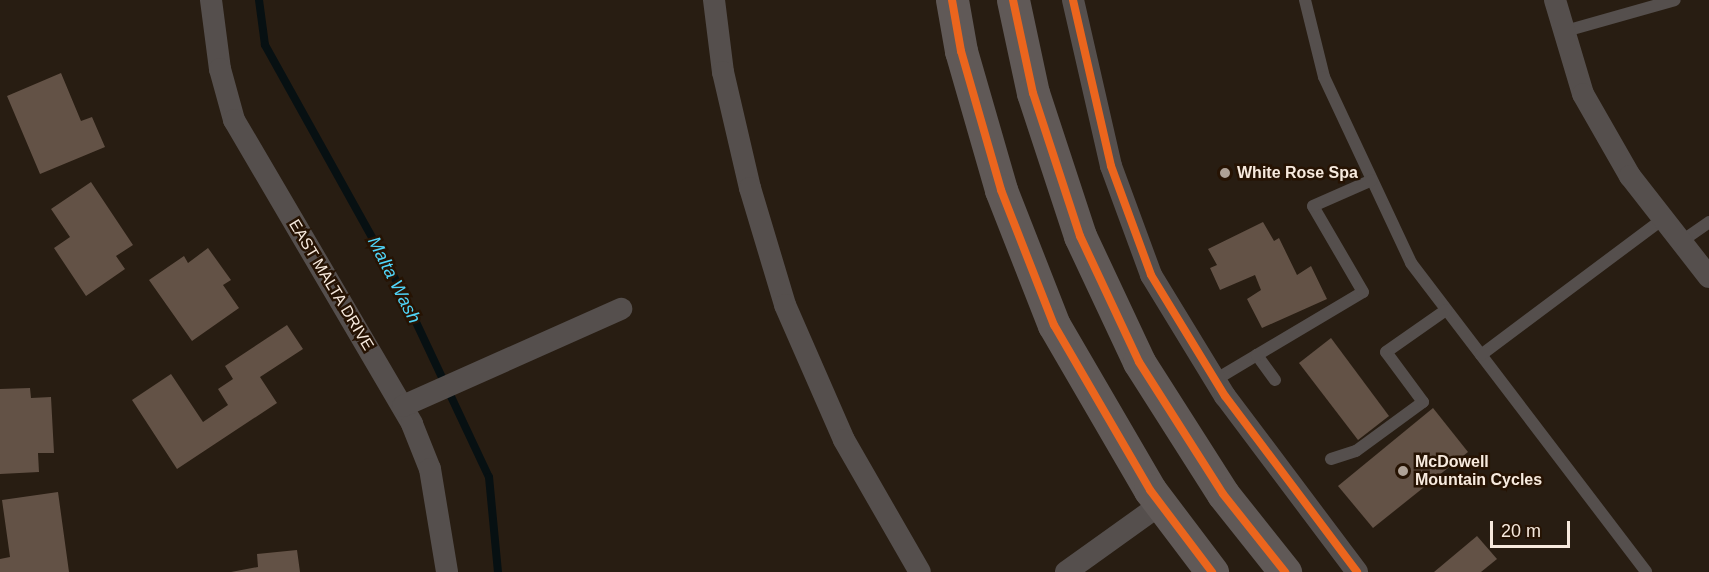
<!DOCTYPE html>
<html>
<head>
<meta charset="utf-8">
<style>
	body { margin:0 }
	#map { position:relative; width:1709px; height:572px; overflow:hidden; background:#281d12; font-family:Arial,sans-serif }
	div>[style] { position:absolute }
	.stream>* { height:8px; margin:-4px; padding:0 4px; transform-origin:4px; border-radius:4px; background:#071012 }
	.building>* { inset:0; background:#635246 }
	.service>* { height:12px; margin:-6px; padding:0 6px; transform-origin:6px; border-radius:6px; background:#554f4d }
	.minor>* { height:22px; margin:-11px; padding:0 11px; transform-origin:11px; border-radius:11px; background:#554f4d }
	.secondary>* { height:33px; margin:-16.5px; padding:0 16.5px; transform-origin:16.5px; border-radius:16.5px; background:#605957 }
	.cycleway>* { height:8px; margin:-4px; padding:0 4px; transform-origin:4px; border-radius:4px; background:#eb651d }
	.dots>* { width:16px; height:16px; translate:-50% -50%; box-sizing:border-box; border:3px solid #261303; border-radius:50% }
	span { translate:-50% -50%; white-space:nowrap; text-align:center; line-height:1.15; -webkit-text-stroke:5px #261303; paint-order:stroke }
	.poi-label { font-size:16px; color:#f7eade; font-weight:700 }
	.left { translate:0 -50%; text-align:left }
	.street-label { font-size:16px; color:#f7eade }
	.water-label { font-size:18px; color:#50d5f9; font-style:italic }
	.scale { position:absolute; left:1490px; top:521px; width:80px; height:27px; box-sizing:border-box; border:3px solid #f7eade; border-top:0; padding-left:8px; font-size:18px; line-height:21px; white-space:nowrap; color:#f7eade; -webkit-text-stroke:4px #261303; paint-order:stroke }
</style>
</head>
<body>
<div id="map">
	<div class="stream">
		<div style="left:259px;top:0;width:45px;rotate:82.4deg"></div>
		<div style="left:265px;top:45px;width:276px;rotate:60.9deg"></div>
		<div style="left:399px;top:286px;width:211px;rotate:64.8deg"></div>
		<div style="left:489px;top:477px;width:95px;rotate:84.6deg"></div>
	</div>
	<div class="building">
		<div style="clip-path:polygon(61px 73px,81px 121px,92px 117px,105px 147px,40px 174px,7px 96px)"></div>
		<div style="clip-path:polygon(91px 182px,133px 245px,116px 256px,125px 269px,86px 296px,54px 248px,70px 237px,51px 209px)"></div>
		<div style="clip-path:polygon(1263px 222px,1274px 241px,1279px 238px,1297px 275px,1311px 266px,1327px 299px,1262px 328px,1247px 299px,1261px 290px,1255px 275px,1220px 290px,1210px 268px,1217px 265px,1208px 249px)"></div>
		<div style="clip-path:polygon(208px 248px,231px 280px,223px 285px,239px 308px,192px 341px,149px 280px,184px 256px,188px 263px)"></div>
		<div style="clip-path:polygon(287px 325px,303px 349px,260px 377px,277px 403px,177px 469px,132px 400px,171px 374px,203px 422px,228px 405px,218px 389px,233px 379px,225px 366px)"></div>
		<div style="clip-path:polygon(1331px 338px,1389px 416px,1358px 440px,1299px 363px)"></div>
		<div style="clip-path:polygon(30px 388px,31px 398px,51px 397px,54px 453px,38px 453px,39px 472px,0 474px,0 389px)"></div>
		<div style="clip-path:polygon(1433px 408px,1468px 452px,1373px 528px,1338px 486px)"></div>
		<div style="clip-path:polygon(58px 492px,69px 572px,0 572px,0 559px,10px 557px,2px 500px)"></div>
		<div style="clip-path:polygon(1477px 536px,1497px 559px,1481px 572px,1434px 572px)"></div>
		<div style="clip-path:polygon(297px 550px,300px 572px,231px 572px,258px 567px,257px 554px)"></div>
	</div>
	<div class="service">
		<div style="left:1305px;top:0;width:79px;rotate:76.1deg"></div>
		<div style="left:1324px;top:77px;width:205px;rotate:64.9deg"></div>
		<div style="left:1411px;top:263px;width:388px;rotate:52.7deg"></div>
		<div style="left:1562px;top:32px;width:117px;rotate:-15.8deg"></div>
		<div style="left:1682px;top:241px;width:33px;rotate:-35deg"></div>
		<div style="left:1481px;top:355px;width:229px;rotate:-36.8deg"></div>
		<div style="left:1215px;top:380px;width:49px;rotate:-30.8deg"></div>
		<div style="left:1275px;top:380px;width:31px;rotate:-126deg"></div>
		<div style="left:1257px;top:355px;width:123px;rotate:-30.7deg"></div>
		<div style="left:1363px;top:292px;width:99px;rotate:-120.2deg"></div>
		<div style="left:1313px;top:206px;width:64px;rotate:-23.8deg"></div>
		<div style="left:1331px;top:459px;width:26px;rotate:-18deg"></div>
		<div style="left:1356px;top:451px;width:83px;rotate:-36.2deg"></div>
		<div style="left:1423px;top:402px;width:62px;rotate:-126.5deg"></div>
		<div style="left:1386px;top:352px;width:73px;rotate:-35deg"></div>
	</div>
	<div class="minor">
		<div style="left:211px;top:0;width:70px;rotate:82.6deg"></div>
		<div style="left:220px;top:69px;width:53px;rotate:74.6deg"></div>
		<div style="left:234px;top:120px;width:352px;rotate:59.6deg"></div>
		<div style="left:412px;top:424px;width:48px;rotate:68.2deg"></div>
		<div style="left:430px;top:469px;width:104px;rotate:80.6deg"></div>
		<div style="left:714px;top:0;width:73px;rotate:82.9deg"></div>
		<div style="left:723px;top:72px;width:119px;rotate:76.9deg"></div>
		<div style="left:750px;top:188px;width:122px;rotate:73.3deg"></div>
		<div style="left:785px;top:305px;width:147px;rotate:66.4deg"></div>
		<div style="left:844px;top:440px;width:152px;rotate:60.1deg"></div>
		<div style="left:1073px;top:0;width:170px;rotate:77.1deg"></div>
		<div style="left:1111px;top:166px;width:116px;rotate:69.8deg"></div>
		<div style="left:1151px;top:275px;width:142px;rotate:58.6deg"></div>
		<div style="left:1225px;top:396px;width:220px;rotate:53.1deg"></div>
		<div style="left:1555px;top:0;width:98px;rotate:73.4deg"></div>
		<div style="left:1583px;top:94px;width:95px;rotate:60.2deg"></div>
		<div style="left:1630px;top:176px;width:128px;rotate:52deg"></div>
		<div style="left:403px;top:406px;width:239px;rotate:-24deg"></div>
		<div style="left:1066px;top:572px;width:117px;rotate:-35.6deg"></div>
	</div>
	<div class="secondary">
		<div style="left:952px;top:0;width:52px;rotate:80deg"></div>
		<div style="left:961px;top:51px;width:145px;rotate:73.9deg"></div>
		<div style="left:1001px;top:190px;width:145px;rotate:68.6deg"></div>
		<div style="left:1054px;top:325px;width:191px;rotate:59.8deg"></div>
		<div style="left:1150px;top:490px;width:103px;rotate:52.9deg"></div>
		<div style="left:1013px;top:0;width:95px;rotate:77.9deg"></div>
		<div style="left:1033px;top:93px;width:151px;rotate:71.8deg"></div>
		<div style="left:1080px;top:236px;width:139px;rotate:64.9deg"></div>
		<div style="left:1139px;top:362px;width:156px;rotate:57.5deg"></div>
		<div style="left:1223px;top:494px;width:100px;rotate:51.5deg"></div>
	</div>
	<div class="cycleway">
		<div style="left:952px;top:0;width:52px;rotate:80deg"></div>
		<div style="left:961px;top:51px;width:145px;rotate:73.9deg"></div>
		<div style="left:1001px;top:190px;width:145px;rotate:68.6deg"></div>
		<div style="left:1054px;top:325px;width:191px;rotate:59.8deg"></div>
		<div style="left:1150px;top:490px;width:103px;rotate:52.9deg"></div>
		<div style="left:1013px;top:0;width:95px;rotate:77.9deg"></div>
		<div style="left:1033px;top:93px;width:151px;rotate:71.8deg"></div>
		<div style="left:1080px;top:236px;width:139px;rotate:64.9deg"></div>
		<div style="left:1139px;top:362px;width:156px;rotate:57.5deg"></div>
		<div style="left:1223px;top:494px;width:100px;rotate:51.5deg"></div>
		<div style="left:1073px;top:0;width:170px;rotate:77.1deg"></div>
		<div style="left:1111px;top:166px;width:116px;rotate:69.8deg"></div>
		<div style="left:1151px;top:275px;width:142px;rotate:58.6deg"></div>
		<div style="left:1225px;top:396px;width:220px;rotate:53.1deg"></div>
	</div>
	<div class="dots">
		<div style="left:1225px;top:173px;background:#afa297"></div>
		<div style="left:1403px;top:471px;background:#afa297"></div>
	</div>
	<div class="poi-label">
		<span class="left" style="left:1237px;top:173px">White Rose Spa</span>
		<span class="left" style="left:1415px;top:471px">McDowell<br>Mountain Cycles</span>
	</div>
	<div class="street-label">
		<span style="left:331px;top:285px;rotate:59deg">EAST MALTA DRIVE</span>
	</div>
	<div class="water-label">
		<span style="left:394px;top:280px;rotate:63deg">Malta Wash</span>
	</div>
	<div class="scale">20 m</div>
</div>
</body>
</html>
